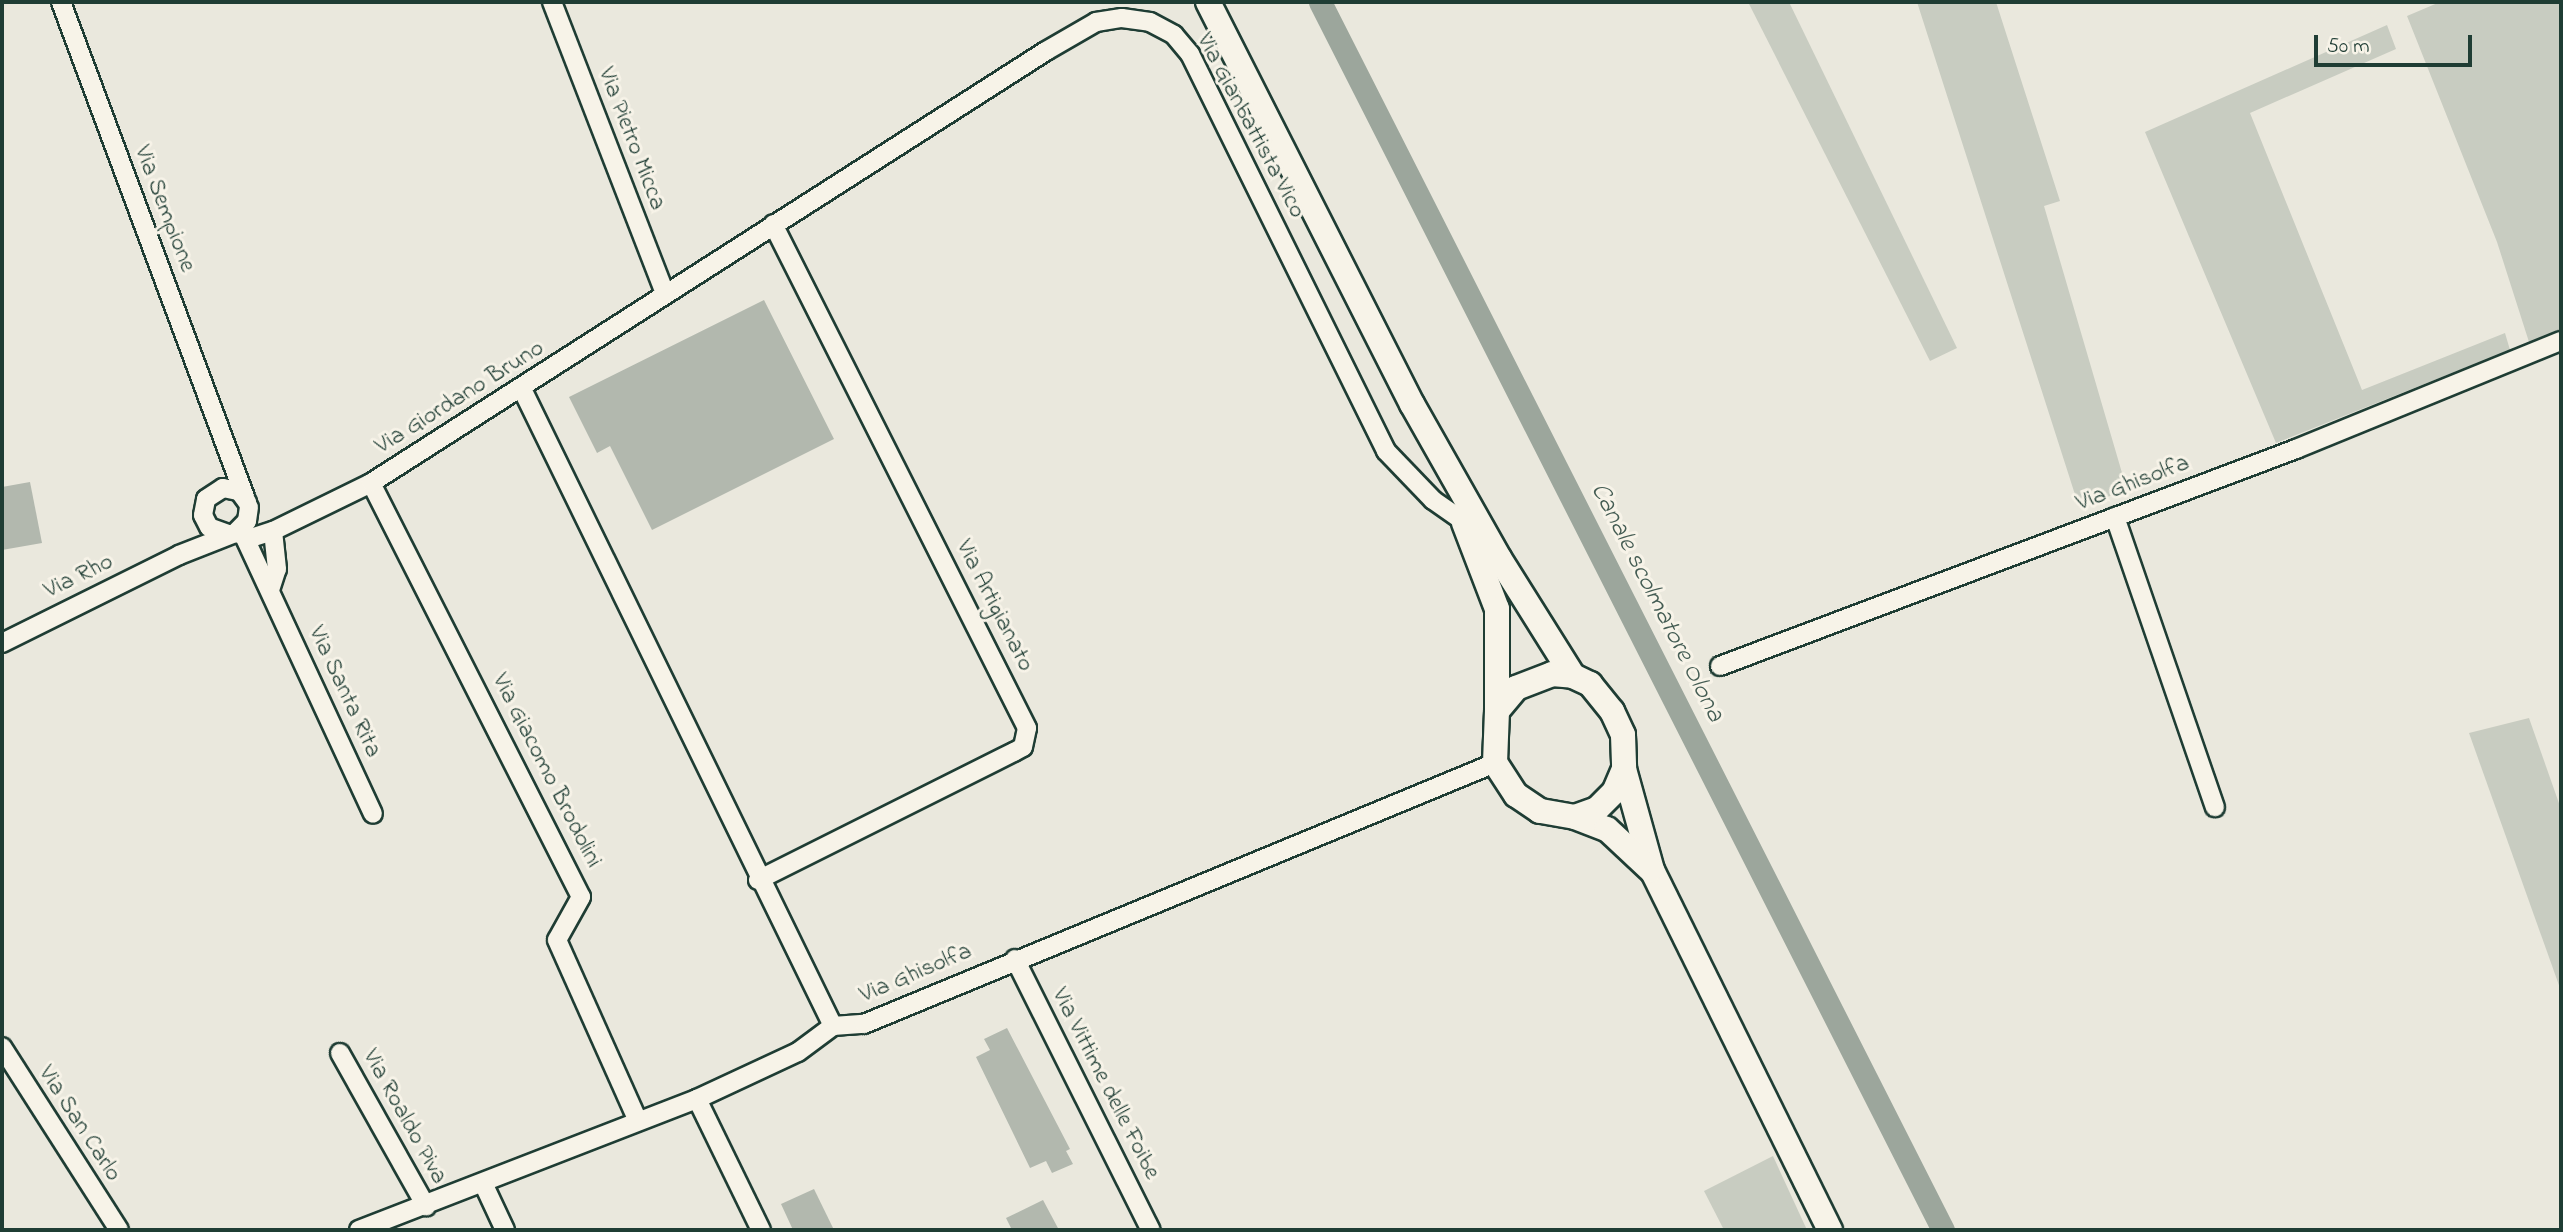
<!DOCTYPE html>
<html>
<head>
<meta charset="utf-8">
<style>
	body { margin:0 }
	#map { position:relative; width:2563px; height:1232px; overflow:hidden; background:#eae8dd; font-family:"Indie Flower",sans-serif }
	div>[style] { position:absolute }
	.green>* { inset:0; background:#c8ccc1 }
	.canal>* { height:23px; margin:-11.5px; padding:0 11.5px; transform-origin:11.5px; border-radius:11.5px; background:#9ca69c }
	.building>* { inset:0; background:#b2b8ae }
	.roads { filter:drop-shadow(2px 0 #1f3d34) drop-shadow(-2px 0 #1f3d34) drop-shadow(0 2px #1f3d34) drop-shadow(0 -2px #1f3d34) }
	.minor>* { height:18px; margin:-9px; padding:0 9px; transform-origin:9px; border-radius:9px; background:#f7f3e8 }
	.secondary>* { height:24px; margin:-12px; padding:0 12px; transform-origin:12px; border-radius:12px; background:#f7f3e8 }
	span { translate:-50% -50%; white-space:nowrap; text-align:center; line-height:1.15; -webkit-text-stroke:6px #f7f3e8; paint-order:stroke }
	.street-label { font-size:24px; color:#1f3d34 }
	.water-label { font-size:26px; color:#445c53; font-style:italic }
	.frame { position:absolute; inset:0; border:4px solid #1f3d34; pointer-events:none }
	.scale { position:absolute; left:2314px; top:35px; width:158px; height:32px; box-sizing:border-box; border:4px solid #1f3d34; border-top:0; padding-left:9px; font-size:21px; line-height:24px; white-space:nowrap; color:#1f3d34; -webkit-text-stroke:5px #f7f3e8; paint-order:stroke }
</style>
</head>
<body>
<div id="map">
	<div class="green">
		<div style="clip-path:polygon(1748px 2px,1789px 2px,1957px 348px,1930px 361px)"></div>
		<div style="clip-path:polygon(1917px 2px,1996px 2px,2060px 201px,2044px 206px,2127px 490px,2079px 507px)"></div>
		<div style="clip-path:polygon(2440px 2px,2561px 2px,2561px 329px,2529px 342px,2497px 242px,2407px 16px)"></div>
		<div style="clip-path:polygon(2387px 25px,2396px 49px,2250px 113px,2362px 390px,2505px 333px,2510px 350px,2276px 443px,2145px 132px)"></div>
		<div style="clip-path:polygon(2529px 718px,2561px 809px,2561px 991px,2469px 733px)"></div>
		<div style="clip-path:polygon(1773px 1156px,1807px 1230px,1724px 1230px,1704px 1191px)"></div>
	</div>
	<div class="canal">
		<div style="left:1320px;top:2px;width:1377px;rotate:63.1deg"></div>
	</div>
	<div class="building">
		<div style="clip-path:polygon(764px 300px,834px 439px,652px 530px,610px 446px,597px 453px,569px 397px)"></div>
		<div style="clip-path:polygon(30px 482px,42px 543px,2px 550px,2px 487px)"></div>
		<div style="clip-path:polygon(1007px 1028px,1070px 1149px,1066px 1151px,1073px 1164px,1052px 1173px,1046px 1161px,1030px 1168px,976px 1057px,990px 1050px,984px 1039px)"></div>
		<div style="clip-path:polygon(814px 1189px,834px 1230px,793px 1230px,781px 1204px)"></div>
		<div style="clip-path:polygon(1043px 1200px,1059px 1230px,1012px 1230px,1006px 1218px)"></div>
	</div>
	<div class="roads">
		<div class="minor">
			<div style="left:61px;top:2px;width:528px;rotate:69.61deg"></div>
			<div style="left:552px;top:2px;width:313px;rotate:68.8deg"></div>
			<div style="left:522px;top:389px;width:709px;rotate:63.98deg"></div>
			<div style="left:371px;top:483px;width:464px;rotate:63.1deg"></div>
			<div style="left:581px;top:897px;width:49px;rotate:119.2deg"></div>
			<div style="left:557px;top:940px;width:198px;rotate:65.9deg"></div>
			<div style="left:2115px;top:517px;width:307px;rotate:71deg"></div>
			<div style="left:235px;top:533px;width:19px;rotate:12deg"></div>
			<div style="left:254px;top:537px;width:20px;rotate:-18deg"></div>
			<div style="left:273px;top:531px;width:109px;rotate:-26.1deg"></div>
			<div style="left:371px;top:483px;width:801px;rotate:-32.62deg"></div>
			<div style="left:1046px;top:51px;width:58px;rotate:-30.1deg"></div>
			<div style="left:1096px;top:22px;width:26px;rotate:-9deg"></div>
			<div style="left:1122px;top:18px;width:28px;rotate:8deg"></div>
			<div style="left:1150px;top:22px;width:27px;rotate:28deg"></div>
			<div style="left:1174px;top:35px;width:25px;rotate:50deg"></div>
			<div style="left:1190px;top:54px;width:443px;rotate:63.7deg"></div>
			<div style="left:1386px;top:451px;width:68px;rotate:46.2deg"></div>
			<div style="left:1433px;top:500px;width:37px;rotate:35deg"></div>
			<div style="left:228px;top:534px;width:20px;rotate:-160deg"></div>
			<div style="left:209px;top:527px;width:13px;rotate:-117deg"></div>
			<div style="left:203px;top:515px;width:16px;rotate:-79deg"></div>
			<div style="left:206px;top:499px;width:20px;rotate:-33deg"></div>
			<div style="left:223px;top:488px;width:16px;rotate:11deg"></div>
			<div style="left:239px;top:491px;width:14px;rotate:54deg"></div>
			<div style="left:244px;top:536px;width:306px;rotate:65.1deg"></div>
			<div style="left:270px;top:590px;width:22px;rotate:-72deg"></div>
			<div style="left:277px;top:569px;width:38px;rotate:-96deg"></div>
			<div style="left:2px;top:643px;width:198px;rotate:-26.4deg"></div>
			<div style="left:179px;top:555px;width:60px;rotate:-21.4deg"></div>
			<div style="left:235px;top:533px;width:17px;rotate:-45deg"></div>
			<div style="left:247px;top:521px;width:14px;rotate:-82deg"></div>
			<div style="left:1720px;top:666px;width:616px;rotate:-20.64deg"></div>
			<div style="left:2296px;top:449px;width:286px;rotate:-22.2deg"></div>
			<div style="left:758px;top:880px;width:286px;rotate:-26.6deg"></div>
			<div style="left:1014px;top:752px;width:10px;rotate:-29deg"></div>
			<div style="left:1023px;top:747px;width:19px;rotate:-78deg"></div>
			<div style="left:1027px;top:728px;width:564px;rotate:-116.75deg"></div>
			<div style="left:1015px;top:959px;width:303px;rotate:63.4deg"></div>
			<div style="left:2px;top:1047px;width:217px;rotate:57.4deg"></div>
			<div style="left:340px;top:1053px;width:176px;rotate:60.7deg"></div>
			<div style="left:697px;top:1099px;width:146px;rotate:64deg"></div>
			<div style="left:483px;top:1183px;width:52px;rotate:64.9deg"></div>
			<div style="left:359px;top:1230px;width:362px;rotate:-21.2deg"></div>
			<div style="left:697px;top:1099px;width:111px;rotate:-25deg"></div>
			<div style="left:798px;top:1052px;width:44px;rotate:-36.6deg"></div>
			<div style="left:833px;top:1026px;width:31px;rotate:-4deg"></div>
			<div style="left:864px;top:1024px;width:683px;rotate:-22.47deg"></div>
		</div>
		<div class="secondary">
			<div style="left:1208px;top:2px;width:451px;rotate:63.1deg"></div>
			<div style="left:1412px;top:404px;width:177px;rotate:60.5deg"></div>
			<div style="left:1499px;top:558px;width:139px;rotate:57.9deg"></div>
			<div style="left:1464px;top:523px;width:92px;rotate:69deg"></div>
			<div style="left:1497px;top:609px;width:102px;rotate:90deg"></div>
			<div style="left:1552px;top:674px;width:21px;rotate:5deg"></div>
			<div style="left:1573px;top:676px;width:19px;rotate:25deg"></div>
			<div style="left:1590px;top:684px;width:35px;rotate:51deg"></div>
			<div style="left:1612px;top:711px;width:26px;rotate:65deg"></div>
			<div style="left:1623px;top:735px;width:34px;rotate:88deg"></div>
			<div style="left:1624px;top:769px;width:25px;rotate:113deg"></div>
			<div style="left:1614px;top:792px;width:24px;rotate:135deg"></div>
			<div style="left:1597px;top:809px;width:23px;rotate:160deg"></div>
			<div style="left:1575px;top:817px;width:36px;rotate:-170deg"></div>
			<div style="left:1540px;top:811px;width:29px;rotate:-146deg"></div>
			<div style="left:1516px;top:795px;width:38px;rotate:-123deg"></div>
			<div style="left:1495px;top:763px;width:52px;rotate:-87.8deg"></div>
			<div style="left:1497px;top:711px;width:30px;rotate:-50deg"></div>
			<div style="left:1516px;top:688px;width:39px;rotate:-21deg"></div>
			<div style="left:1624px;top:769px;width:105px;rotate:74.5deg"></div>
			<div style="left:1652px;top:870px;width:402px;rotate:63.7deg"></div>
			<div style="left:1575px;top:817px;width:34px;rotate:21deg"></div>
			<div style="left:1607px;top:829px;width:60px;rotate:43deg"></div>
		</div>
	</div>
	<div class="street-label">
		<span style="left:1250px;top:126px;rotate:62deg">Via Gianbattista Vico</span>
		<span style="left:631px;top:139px;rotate:69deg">Via Pietro Micca</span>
		<span style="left:164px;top:209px;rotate:69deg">Via Sempione</span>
		<span style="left:460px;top:398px;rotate:-32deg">Via Giordano Bruno</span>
		<span style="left:2133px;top:484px;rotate:-21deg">Via Ghisolfa</span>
		<span style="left:79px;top:577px;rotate:-26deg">Via Rho</span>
		<span style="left:994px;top:606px;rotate:63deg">Via Artigianato</span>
		<span style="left:344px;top:692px;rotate:65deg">Via Santa Rita</span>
		<span style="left:546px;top:771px;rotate:63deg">Via Giacomo Brodolini</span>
		<span style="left:916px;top:974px;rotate:-23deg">Via Ghisolfa</span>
		<span style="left:1105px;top:1084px;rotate:63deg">Via Vittime delle Foibe</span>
		<span style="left:404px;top:1117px;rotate:61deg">Via Roaldo Piva</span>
		<span style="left:79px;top:1124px;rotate:57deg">Via San Carlo</span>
	</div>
	<div class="water-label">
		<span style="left:1656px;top:603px;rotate:63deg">Canale scolmatore Olona</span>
	</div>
	<div class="frame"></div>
	<div class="scale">50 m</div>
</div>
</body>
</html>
